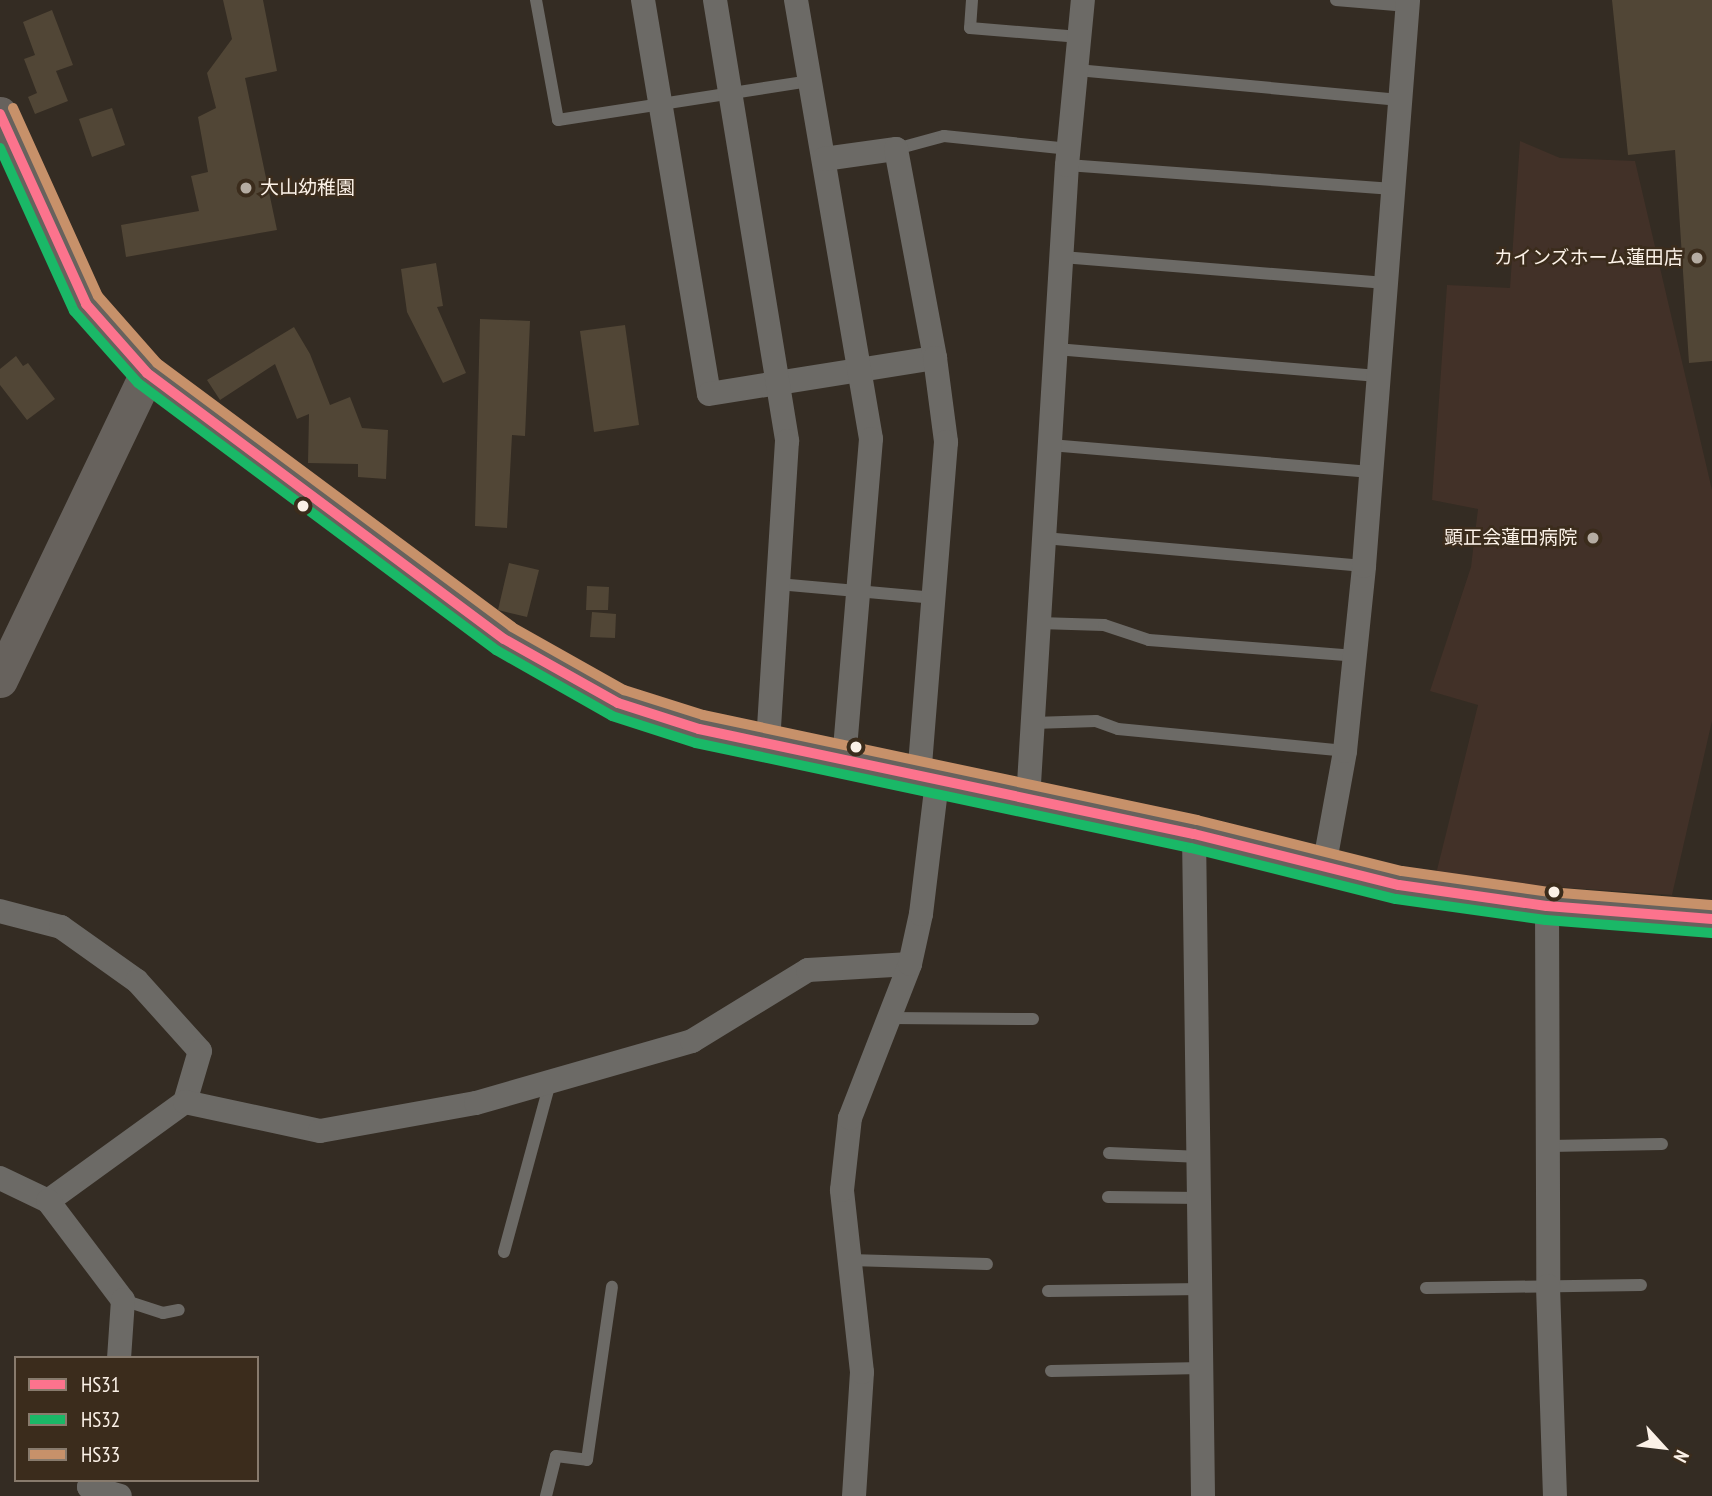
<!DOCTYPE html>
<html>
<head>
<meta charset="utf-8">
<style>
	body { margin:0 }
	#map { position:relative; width:1712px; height:1496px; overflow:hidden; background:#342c23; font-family:"PT Sans Narrow","Noto Sans JP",sans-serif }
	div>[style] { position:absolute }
	.medical>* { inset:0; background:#423128 }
	.building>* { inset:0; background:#514636 }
	.lane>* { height:12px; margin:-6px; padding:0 6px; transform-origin:6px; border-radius:6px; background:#6c6a66 }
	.street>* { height:24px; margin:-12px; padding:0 12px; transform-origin:12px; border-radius:12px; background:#6c6a66 }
	.secondary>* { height:35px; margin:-17.5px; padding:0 17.5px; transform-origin:17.5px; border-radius:17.5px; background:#67625d }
	.bus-1>* { height:10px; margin:-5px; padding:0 5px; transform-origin:5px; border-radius:5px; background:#fc738d }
	.bus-2>* { height:10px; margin:-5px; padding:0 5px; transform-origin:5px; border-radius:5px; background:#1ab867 }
	.bus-3>* { height:10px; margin:-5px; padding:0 5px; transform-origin:5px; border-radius:5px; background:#c7916a }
	.dots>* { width:19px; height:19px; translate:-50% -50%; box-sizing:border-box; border:4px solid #3b2c1c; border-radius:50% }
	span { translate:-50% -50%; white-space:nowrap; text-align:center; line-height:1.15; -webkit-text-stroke:5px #3b2c1c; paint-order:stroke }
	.poi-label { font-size:19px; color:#fbf1e7 }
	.left { translate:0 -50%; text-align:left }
	.right { translate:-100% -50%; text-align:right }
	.legend { position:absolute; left:14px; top:1356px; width:245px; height:126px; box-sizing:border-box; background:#3b2c1c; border:2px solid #887b6d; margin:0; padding:9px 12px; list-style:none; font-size:21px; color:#fbf1e7 }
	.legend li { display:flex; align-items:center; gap:14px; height:35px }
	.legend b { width:35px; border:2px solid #887b6d }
	.north { position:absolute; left:1628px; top:1412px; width:70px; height:70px; -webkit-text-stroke:5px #3b2c1c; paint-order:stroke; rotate:117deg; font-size:19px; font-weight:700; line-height:28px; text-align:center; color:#fbf1e7 }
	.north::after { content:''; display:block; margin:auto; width:24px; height:32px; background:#fbf1e7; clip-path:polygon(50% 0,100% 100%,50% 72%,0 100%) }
</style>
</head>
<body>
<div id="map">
	<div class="medical">
		<div style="clip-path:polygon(1520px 141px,1560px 158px,1635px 161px,1712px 490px,1712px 721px,1672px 895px,1482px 882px,1436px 874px,1478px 705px,1430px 691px,1471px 567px,1478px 509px,1432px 500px,1447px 285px,1510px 288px)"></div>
	</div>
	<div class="building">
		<div style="clip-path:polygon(223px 0,263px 0,277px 71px,245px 78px,277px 230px,126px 257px,121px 225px,199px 211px,191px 176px,208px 172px,198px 117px,216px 108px,207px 73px,232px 39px)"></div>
		<div style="clip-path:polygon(1612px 0,1712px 0,1712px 361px,1689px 363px,1675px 150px,1628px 155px)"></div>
		<div style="clip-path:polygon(52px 10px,73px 65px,56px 71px,68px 101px,35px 114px,28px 97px,37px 93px,24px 59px,35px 55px,23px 22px)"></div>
		<div style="clip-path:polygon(112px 108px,125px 145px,92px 157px,79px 119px)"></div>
		<div style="clip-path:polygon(436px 263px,443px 306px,437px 307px,466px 373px,443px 383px,407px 312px,401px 269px)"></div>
		<div style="clip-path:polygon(480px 319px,530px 321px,525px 436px,512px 435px,507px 528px,475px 526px)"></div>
		<div style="clip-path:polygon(625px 325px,639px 425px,594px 432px,580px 331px)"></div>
		<div style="clip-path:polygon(294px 327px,310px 354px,330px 405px,350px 397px,362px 428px,388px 430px,386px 479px,358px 477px,358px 464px,308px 463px,309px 414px,297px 419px,275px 364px,220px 400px,207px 380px)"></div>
		<div style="clip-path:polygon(16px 356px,23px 366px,28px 363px,55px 399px,27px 420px,0 385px,0 369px)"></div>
		<div style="clip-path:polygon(509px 563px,539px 570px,527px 617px,498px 610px)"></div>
		<div style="clip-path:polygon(587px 586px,609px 587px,608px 610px,586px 610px)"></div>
		<div style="clip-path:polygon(592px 612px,616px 614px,615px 638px,590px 637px)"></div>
	</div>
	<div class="lane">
		<div style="left:536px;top:0;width:122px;rotate:79.6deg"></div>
		<div style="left:558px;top:120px;width:254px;rotate:-8.8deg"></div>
		<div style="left:972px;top:0;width:28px;rotate:94deg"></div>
		<div style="left:970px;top:28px;width:110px;rotate:4.7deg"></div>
		<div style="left:1336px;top:0;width:72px;rotate:4.8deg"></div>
		<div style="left:1077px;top:70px;width:324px;rotate:5.3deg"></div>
		<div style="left:896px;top:149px;width:50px;rotate:-15.2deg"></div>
		<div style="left:944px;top:136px;width:126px;rotate:5.9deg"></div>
		<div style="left:1067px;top:165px;width:327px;rotate:4.2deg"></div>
		<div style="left:1062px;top:257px;width:325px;rotate:4.6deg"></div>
		<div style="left:1056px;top:349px;width:323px;rotate:4.8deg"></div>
		<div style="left:1050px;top:445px;width:322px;rotate:4.8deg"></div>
		<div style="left:1044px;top:538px;width:321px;rotate:5deg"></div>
		<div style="left:778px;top:584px;width:158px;rotate:5.1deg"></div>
		<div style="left:1039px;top:623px;width:65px;rotate:1.8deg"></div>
		<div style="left:1104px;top:625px;width:47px;rotate:18.4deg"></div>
		<div style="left:1149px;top:640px;width:207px;rotate:4.4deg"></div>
		<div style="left:1033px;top:723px;width:63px;rotate:-1.8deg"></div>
		<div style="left:1096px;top:721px;width:23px;rotate:20deg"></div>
		<div style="left:1118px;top:729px;width:228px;rotate:5.5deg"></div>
		<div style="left:889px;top:1018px;width:144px;rotate:0.4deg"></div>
		<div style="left:1549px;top:1146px;width:113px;rotate:-1deg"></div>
		<div style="left:1109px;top:1153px;width:92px;rotate:2.5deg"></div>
		<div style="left:1108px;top:1197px;width:93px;rotate:0.6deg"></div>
		<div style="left:504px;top:1252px;width:172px;rotate:-74.8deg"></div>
		<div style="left:850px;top:1260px;width:137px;rotate:1.7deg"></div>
		<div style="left:1426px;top:1288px;width:215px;rotate:-0.8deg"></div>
		<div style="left:1048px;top:1291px;width:154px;rotate:-0.7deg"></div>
		<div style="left:123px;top:1300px;width:42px;rotate:18deg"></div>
		<div style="left:163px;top:1313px;width:16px;rotate:-11deg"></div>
		<div style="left:1051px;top:1371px;width:151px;rotate:-1.1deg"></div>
		<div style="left:546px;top:1496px;width:41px;rotate:-76deg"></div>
		<div style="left:556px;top:1456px;width:31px;rotate:7deg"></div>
		<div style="left:587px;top:1460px;width:175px;rotate:-81.8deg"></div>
	</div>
	<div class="street">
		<div style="left:643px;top:0;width:399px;rotate:80.5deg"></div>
		<div style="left:709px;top:394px;width:229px;rotate:-9.1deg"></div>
		<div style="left:715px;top:0;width:447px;rotate:80.7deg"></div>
		<div style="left:787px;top:441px;width:305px;rotate:93.6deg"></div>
		<div style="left:796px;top:0;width:445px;rotate:80.3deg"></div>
		<div style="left:871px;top:439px;width:322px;rotate:94.8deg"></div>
		<div style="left:824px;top:159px;width:73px;rotate:-7.9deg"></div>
		<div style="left:896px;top:149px;width:213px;rotate:79.4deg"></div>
		<div style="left:935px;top:358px;width:85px;rotate:82.5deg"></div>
		<div style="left:946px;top:442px;width:336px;rotate:94.6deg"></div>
		<div style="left:1028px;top:800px;width:636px;rotate:-86.49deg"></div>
		<div style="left:1067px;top:165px;width:166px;rotate:-84.5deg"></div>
		<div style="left:1194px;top:834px;width:662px;rotate:89.22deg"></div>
		<div style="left:1324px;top:867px;width:118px;rotate:-79.7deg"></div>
		<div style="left:1345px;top:751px;width:186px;rotate:-84.1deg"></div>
		<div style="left:1364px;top:566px;width:568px;rotate:-85.55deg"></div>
		<div style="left:1547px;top:906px;width:380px;rotate:89.8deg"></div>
		<div style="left:1548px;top:1286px;width:210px;rotate:88.1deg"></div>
		<div style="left:0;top:911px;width:63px;rotate:14.7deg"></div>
		<div style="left:61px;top:927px;width:93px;rotate:35.4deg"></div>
		<div style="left:137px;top:981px;width:94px;rotate:48deg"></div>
		<div style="left:200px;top:1051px;width:53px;rotate:106.4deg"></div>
		<div style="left:0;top:1178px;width:53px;rotate:25.6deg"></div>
		<div style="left:48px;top:1201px;width:169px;rotate:-35.9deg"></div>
		<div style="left:185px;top:1102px;width:138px;rotate:12.1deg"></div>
		<div style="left:320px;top:1131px;width:158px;rotate:-10.2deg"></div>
		<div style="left:476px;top:1103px;width:225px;rotate:-16deg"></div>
		<div style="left:692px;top:1041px;width:136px;rotate:-31.5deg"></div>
		<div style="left:808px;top:970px;width:102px;rotate:-3.4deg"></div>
		<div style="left:48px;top:1201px;width:124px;rotate:52.9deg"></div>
		<div style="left:123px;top:1300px;width:58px;rotate:93.9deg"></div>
		<div style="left:91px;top:1480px;width:7px;rotate:106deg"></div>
		<div style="left:89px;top:1487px;width:32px;rotate:16deg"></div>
		<div style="left:854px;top:1496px;width:124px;rotate:-86.3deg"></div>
		<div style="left:862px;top:1372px;width:183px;rotate:-96.3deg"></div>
		<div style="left:842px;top:1190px;width:72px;rotate:-83.7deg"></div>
		<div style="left:850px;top:1118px;width:165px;rotate:-68.7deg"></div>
		<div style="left:910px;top:964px;width:51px;rotate:-77.6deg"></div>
		<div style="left:921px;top:914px;width:134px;rotate:-83.1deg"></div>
	</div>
	<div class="secondary">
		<div style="left:0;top:114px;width:209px;rotate:65.6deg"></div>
		<div style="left:86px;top:304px;width:92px;rotate:48.5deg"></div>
		<div style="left:147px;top:373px;width:445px;rotate:36.7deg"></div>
		<div style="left:504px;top:639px;width:131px;rotate:29.3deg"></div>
		<div style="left:618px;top:703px;width:85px;rotate:17.8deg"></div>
		<div style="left:699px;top:729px;width:506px;rotate:11.98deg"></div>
		<div style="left:1194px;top:834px;width:211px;rotate:14deg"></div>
		<div style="left:1399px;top:885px;width:149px;rotate:8.1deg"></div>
		<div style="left:1547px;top:906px;width:166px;rotate:4.5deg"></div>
		<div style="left:0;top:680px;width:340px;rotate:-64.4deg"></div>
	</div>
	<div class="bus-1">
		<div style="left:0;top:114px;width:209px;rotate:65.6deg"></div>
		<div style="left:86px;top:304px;width:92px;rotate:48.5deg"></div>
		<div style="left:147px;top:373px;width:445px;rotate:36.7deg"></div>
		<div style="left:504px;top:639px;width:131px;rotate:29.3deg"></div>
		<div style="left:618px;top:703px;width:85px;rotate:17.8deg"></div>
		<div style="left:699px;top:729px;width:506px;rotate:11.98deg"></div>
		<div style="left:1194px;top:834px;width:211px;rotate:14deg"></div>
		<div style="left:1399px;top:885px;width:149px;rotate:8.1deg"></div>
		<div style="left:1547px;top:906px;width:166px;rotate:4.5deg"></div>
	</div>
	<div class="bus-2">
		<div style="left:0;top:148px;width:179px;rotate:65.6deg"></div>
		<div style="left:74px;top:311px;width:96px;rotate:48.4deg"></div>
		<div style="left:138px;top:383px;width:447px;rotate:36.7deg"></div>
		<div style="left:496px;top:650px;width:133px;rotate:29.6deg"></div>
		<div style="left:612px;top:716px;width:88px;rotate:17.8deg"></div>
		<div style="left:696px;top:743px;width:506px;rotate:11.98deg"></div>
		<div style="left:1191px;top:848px;width:211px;rotate:14deg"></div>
		<div style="left:1396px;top:899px;width:151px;rotate:8deg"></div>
		<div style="left:1546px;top:920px;width:166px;rotate:4.5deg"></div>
	</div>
	<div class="bus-3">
		<div style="left:13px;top:108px;width:206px;rotate:65.7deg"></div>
		<div style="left:98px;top:296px;width:89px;rotate:48.6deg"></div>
		<div style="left:157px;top:363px;width:442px;rotate:36.6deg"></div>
		<div style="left:512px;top:627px;width:129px;rotate:29.4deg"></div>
		<div style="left:624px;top:690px;width:83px;rotate:17.6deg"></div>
		<div style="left:703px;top:715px;width:505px;rotate:12deg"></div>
		<div style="left:1197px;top:820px;width:211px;rotate:14deg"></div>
		<div style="left:1402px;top:871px;width:148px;rotate:8.1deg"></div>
		<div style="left:1549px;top:892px;width:164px;rotate:4.6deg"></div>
	</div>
	<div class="dots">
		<div style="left:246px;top:188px;background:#b5aca2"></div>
		<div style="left:1697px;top:258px;background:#b5aca2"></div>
		<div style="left:303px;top:506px;background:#fbf1e7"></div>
		<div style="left:1593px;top:538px;background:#b5aca2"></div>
		<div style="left:856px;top:747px;background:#fbf1e7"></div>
		<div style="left:1554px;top:892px;background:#fbf1e7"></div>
	</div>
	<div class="poi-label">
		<span class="left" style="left:260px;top:188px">大山幼稚園</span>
		<span class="right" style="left:1683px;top:258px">カインズホーム蓮田店</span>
		<span class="right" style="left:1577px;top:538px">顕正会蓮田病院</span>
	</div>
	<ul class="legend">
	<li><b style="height:9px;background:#fc738d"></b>HS31</li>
	<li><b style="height:9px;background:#1ab867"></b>HS32</li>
	<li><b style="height:9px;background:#c7916a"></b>HS33</li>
	</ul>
	<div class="north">N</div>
</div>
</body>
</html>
